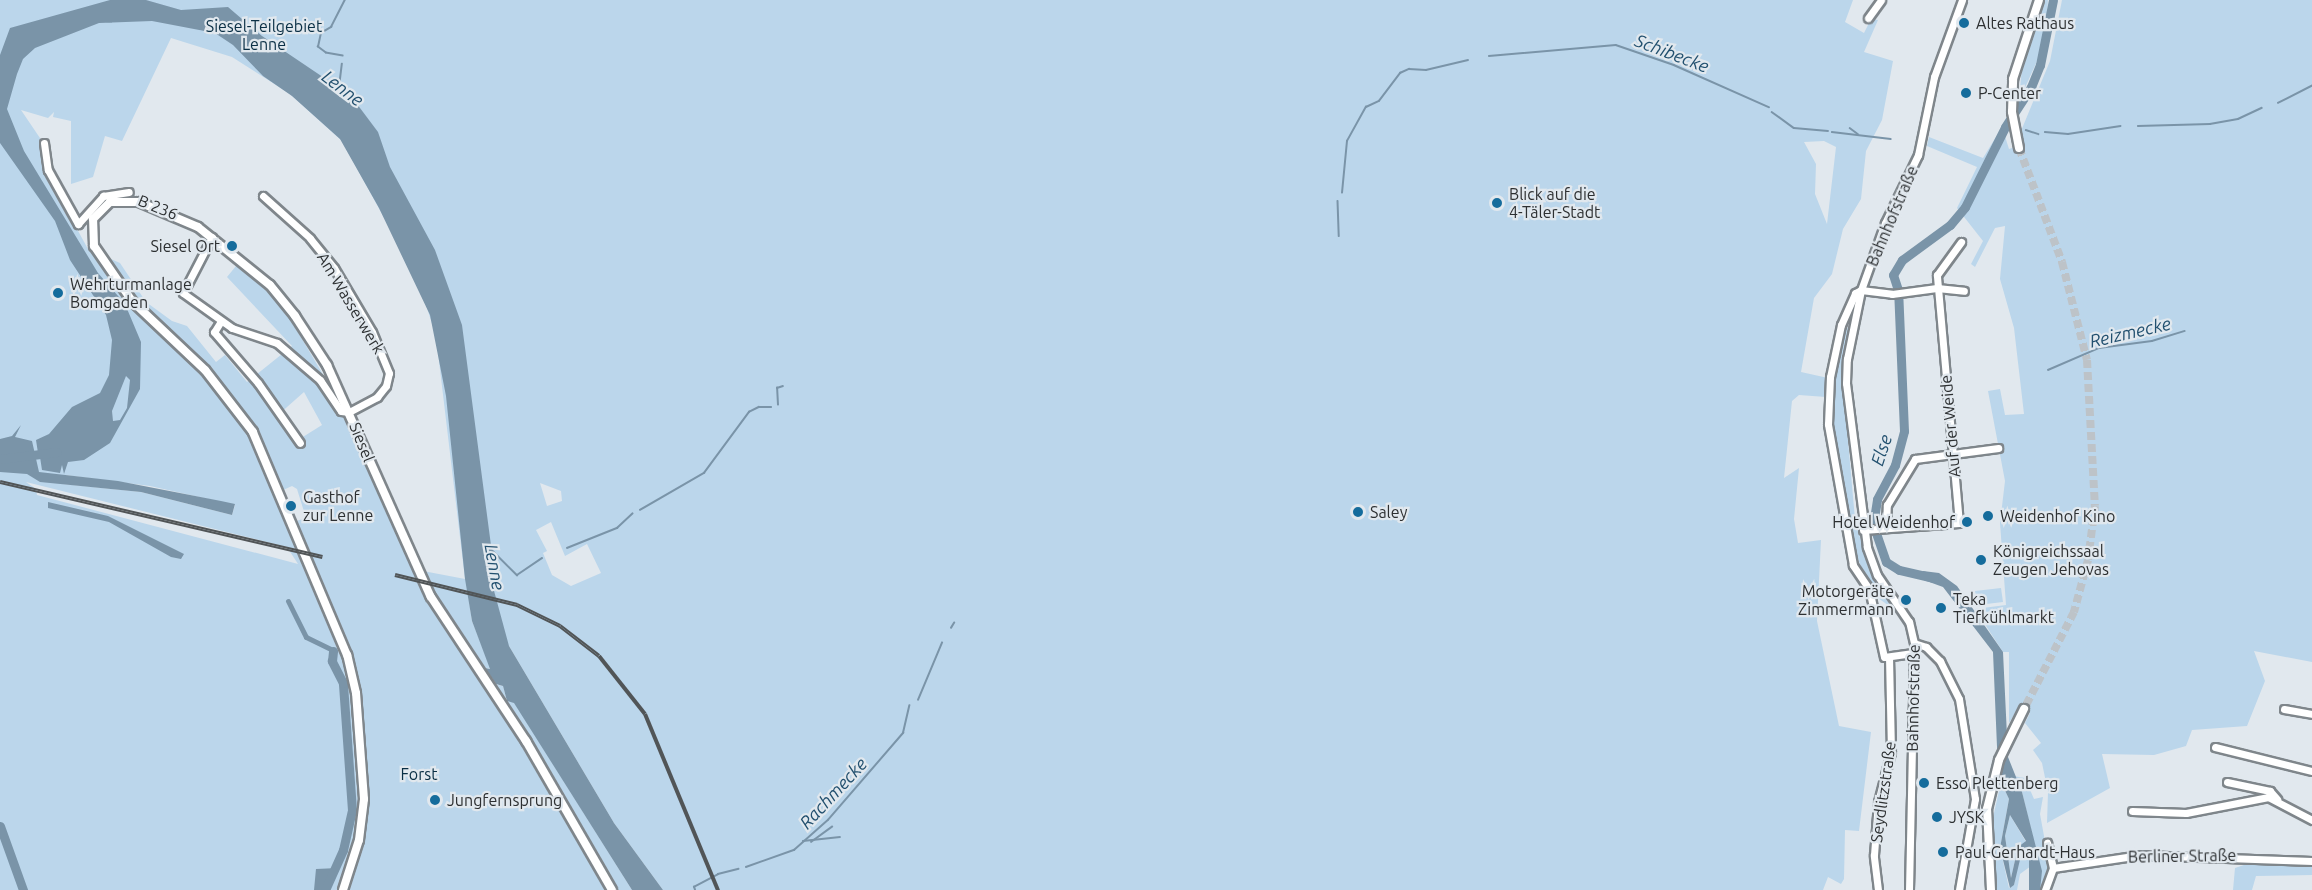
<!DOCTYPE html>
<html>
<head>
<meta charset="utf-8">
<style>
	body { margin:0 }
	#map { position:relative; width:2312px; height:890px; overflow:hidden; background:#e1e8ee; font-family:Ubuntu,sans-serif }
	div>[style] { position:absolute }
	.green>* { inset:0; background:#bbd6eb }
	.water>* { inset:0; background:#7a94a8 }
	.stream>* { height:1.5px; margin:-0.75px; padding:0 0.75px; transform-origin:0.75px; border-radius:0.75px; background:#7a94a8 }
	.canal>* { height:5px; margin:-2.5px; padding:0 2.5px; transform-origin:2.5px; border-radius:2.5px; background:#7a94a8 }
	.river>* { height:9px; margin:-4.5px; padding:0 4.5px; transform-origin:4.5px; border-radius:4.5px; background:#7a94a8 }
	.major-tunnel>* { height:8px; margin-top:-4px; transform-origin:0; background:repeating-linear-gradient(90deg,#bdc3c8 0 8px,transparent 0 12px) }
	.roads { filter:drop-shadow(2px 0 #7f868b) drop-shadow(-2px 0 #7f868b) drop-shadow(0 2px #7f868b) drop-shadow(0 -2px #7f868b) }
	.minor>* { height:7px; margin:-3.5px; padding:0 3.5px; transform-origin:3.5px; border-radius:3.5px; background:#fff }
	.major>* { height:8px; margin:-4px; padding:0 4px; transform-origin:4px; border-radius:4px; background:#fff }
	.rail>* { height:4px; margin-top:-2px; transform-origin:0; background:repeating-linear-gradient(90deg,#e1e8ee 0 4.5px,#515557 0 9px); box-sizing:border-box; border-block:2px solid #515557 }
	.dots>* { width:16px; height:16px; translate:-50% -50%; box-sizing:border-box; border:3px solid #e1e8ee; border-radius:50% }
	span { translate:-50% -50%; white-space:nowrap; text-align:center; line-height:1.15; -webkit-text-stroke:4.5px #e1e8ee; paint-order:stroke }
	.poi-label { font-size:16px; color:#2d3032 }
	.left { translate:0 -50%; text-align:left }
	.right { translate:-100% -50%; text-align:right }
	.park-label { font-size:16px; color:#0a2f45 }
	.street-label { font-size:16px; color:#2d3032 }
	.water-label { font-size:18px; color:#22506f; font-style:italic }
</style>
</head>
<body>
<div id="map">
	<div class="green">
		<div style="clip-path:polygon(evenodd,0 0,1853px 0,1845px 22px,1864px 33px,1871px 19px,1878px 20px,1864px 52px,1893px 61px,1882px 120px,1866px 151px,1861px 199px,1843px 229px,1832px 274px,1814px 298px,1801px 372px,1828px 378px,1844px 327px,1848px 328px,1842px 374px,1855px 519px,1869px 570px,1896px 611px,1874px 595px,1852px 546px,1826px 433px,1826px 397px,1799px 395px,1792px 401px,1784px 478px,1799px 468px,1794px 519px,1798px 543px,1821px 540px,1817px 621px,1839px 726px,1871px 732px,1859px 831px,1845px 830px,1844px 879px,1841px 884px,1828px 877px,1823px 890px,663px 890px,614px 823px,509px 646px,467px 587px,472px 621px,491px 669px,486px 668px,495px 684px,503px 686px,507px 701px,514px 702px,632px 890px,617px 890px,592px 849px,586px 854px,607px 890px,0 890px,0 0,171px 38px,232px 57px,290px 94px,342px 141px,388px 225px,426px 305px,436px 336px,465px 579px,423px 571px,347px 415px,270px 285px,241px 260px,227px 277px,292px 346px,247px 382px,225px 355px,216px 362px,187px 326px,172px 321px,146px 302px,120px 263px,88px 249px,45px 171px,42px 141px,21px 110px,48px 118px,54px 112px,53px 117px,71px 121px,71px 184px,93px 177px,105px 136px,122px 141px,171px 38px,0 0,1824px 141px,1836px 147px,1827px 224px,1815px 194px,1816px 164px,1804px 142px,1824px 141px,0 0,304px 392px,322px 425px,298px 440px,278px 415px,304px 392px,0 0,65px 475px,150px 486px,235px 505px,232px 515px,141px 492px,63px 484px,65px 475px,0 0,26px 482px,287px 547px,298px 564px,37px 495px,36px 489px,26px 482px,0 0,540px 483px,561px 491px,562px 501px,547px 506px,540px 483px,0 0,292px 486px,297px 489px,306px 518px,293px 522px,281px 491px,292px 486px,0 0,551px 522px,565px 556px,587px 544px,601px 573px,571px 586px,552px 575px,543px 553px,547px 551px,536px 530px,551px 522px)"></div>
		<div style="clip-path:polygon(2044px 0,2048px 0,2047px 17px,2038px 59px,2019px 101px,2023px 55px)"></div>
		<div style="clip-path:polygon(2062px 0,2312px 0,2312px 662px,2254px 651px,2265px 681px,2247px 726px,2192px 730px,2186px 746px,2154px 755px,2102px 754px,2110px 788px,2047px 823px,2048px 792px,2042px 763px,2033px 750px,2041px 743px,2025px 723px,2030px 713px,2018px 708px,2009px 723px,2009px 652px,2003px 652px,1975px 609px,2006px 605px,2000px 523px,2005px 481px,1988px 391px,2000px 389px,2005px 415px,2024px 414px,2014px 328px,2000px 279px,2005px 226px,1995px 228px,1975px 267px,1971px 264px,1983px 241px,1957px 208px,1977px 167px,1927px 146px,1929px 137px,1983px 158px,2002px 127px,2009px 149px,2024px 144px,2021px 131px,2050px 61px)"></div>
		<div style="clip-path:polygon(2001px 588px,2003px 602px,1978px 605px,1975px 591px)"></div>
		<div style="clip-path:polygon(2013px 776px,2025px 778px,2034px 799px,2043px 797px,2040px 814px,2050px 869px,2043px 890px,2040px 890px,2034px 842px,2022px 792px)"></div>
		<div style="clip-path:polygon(2001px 782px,2009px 799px,2000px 848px,2009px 888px,2014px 885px,2021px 848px,2029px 850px,2031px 866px,2020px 874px,2017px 890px,1997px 890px,1992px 822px)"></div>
		<div style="clip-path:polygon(2010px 815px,2026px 842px,2018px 847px,2011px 878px,2005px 836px)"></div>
		<div style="clip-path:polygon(2246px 857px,2312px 862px,2312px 875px,2256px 876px,2252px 890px,2233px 890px,2235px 868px,2244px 865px)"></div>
	</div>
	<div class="water">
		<div style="clip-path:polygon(evenodd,110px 0,146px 0,181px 10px,228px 7px,262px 36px,351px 96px,378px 132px,390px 167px,435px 250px,462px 325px,492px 553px,490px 576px,509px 646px,614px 823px,663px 890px,632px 890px,514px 703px,507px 701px,503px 686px,496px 684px,485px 668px,490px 669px,472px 621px,465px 579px,446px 396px,430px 315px,379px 208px,340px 139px,292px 96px,263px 76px,233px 45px,215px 33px,152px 21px,99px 23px,35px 48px,23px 59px,17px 74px,7px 109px,24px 151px,98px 273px,125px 304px,141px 342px,140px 389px,110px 443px,84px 460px,68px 462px,64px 474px,62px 465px,60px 473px,42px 470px,40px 457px,46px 455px,38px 453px,36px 440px,49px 434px,72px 407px,100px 393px,109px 375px,112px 340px,106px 315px,70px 260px,55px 221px,0 143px,0 55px,10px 28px,110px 0,126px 376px,130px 380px,127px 408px,120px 420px,113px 421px,112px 411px,126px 376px)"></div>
		<div style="clip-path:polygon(21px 425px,15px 437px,32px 441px,39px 472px,118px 481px,221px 501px,235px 504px,232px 515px,141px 492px,40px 482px,27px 474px,0 472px,0 439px,12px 436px)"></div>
		<div style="clip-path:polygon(48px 502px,108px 516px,184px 554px,181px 559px,171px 557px,109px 522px,48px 508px)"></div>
		<div style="clip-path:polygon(evenodd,1923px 571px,1939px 573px,1957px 586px,2003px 652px,2008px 757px,2022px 792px,2042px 871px,2040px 890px,2029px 890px,2029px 850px,2023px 847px,2014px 885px,2010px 888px,2000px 848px,2009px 799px,2001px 782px,1997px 747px,1993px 652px,1943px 587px,1921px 579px,1923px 571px,2010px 815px,2026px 841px,2018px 847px,2011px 878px,2005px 836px,2010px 815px)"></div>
		<div style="clip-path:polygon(338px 868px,330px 890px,314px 890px,316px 869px)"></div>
	</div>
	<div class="stream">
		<div style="left:343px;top:56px;width:17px;rotate:-170deg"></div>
		<div style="left:326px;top:53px;width:10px;rotate:-143deg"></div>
		<div style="left:318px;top:47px;width:14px;rotate:-78deg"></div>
		<div style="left:321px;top:33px;width:12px;rotate:-31deg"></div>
		<div style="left:331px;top:27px;width:30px;rotate:-63deg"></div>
		<div style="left:1489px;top:56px;width:127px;rotate:-5deg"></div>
		<div style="left:1616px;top:45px;width:61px;rotate:19deg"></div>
		<div style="left:1674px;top:65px;width:104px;rotate:23.9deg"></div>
		<div style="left:339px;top:87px;width:23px;rotate:-83deg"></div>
		<div style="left:2278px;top:103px;width:38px;rotate:-27deg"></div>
		<div style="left:1772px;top:112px;width:27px;rotate:36deg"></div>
		<div style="left:1794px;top:128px;width:34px;rotate:5deg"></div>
		<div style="left:2138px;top:126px;width:72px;rotate:-1.6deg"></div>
		<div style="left:2210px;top:124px;width:28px;rotate:-10deg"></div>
		<div style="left:2238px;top:119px;width:26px;rotate:-25deg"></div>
		<div style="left:1850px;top:128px;width:10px;rotate:37deg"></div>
		<div style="left:2026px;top:130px;width:13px;rotate:18deg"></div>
		<div style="left:1832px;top:132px;width:59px;rotate:6.8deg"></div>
		<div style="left:2045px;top:132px;width:23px;rotate:5deg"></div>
		<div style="left:2068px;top:134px;width:53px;rotate:-8.7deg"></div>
		<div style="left:1342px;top:193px;width:52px;rotate:-84.5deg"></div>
		<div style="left:1347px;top:141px;width:39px;rotate:-61deg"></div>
		<div style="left:1366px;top:107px;width:14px;rotate:-25deg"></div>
		<div style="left:1379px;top:101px;width:35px;rotate:-53deg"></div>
		<div style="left:1400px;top:73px;width:10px;rotate:-24deg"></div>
		<div style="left:1409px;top:69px;width:17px;rotate:3deg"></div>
		<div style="left:1426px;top:70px;width:43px;rotate:-13.4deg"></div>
		<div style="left:1338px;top:201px;width:35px;rotate:88deg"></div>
		<div style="left:2048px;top:370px;width:56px;rotate:-23.3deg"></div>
		<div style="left:2099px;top:348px;width:53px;rotate:-7.5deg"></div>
		<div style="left:2152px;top:341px;width:34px;rotate:-17deg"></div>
		<div style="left:778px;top:405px;width:17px;rotate:-93deg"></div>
		<div style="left:777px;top:388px;width:6px;rotate:-18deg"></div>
		<div style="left:640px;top:510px;width:74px;rotate:-30deg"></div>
		<div style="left:704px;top:473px;width:76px;rotate:-53.6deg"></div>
		<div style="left:749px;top:412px;width:11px;rotate:-27deg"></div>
		<div style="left:759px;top:407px;width:12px"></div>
		<div style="left:489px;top:547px;width:40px;rotate:45deg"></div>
		<div style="left:517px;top:575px;width:30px;rotate:-34deg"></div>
		<div style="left:567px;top:548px;width:54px;rotate:-21.8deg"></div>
		<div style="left:617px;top:528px;width:21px;rotate:-43deg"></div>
		<div style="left:951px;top:628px;width:6px;rotate:-59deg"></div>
		<div style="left:918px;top:700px;width:62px;rotate:-67.2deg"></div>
		<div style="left:803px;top:841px;width:37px;rotate:-6deg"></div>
		<div style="left:811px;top:842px;width:26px;rotate:-36deg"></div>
		<div style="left:746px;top:867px;width:51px;rotate:-19.5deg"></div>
		<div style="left:794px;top:850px;width:45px;rotate:-41.4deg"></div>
		<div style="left:828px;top:820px;width:115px;rotate:-49.2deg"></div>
		<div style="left:903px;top:733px;width:28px;rotate:-77deg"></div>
		<div style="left:695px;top:890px;width:3px;rotate:-108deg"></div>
		<div style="left:694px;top:887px;width:27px;rotate:-28deg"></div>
		<div style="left:718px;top:874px;width:21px;rotate:-14deg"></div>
	</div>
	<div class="canal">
		<div style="left:288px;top:601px;width:40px;rotate:63.4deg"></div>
		<div style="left:306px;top:637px;width:32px;rotate:26deg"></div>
	</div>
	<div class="river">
		<div style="left:0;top:459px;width:57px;rotate:-7deg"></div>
		<div style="left:1934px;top:578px;width:36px;rotate:-167deg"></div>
		<div style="left:1899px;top:570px;width:15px;rotate:-148deg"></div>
		<div style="left:1886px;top:562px;width:39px;rotate:-109deg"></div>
		<div style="left:1873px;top:525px;width:26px;rotate:-81deg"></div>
		<div style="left:1877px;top:499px;width:38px;rotate:-62deg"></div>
		<div style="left:1895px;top:465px;width:35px;rotate:-75deg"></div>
		<div style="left:1904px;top:431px;width:141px;rotate:-92.4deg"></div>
		<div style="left:1898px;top:290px;width:16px;rotate:-108deg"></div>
		<div style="left:1893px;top:275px;width:17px;rotate:-59deg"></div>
		<div style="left:1902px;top:260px;width:59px;rotate:-36.1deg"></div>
		<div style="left:1950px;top:225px;width:23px;rotate:-50deg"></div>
		<div style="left:1965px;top:207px;width:89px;rotate:-63.4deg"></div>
		<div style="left:2005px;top:127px;width:48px;rotate:-57deg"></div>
		<div style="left:2031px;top:87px;width:24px;rotate:-68deg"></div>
		<div style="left:2040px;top:65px;width:66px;rotate:-78.7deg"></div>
		<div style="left:0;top:826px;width:68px;rotate:70.2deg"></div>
		<div style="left:325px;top:890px;width:44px;rotate:-65.8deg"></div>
		<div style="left:343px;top:850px;width:41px;rotate:-77.3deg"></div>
		<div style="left:352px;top:810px;width:127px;rotate:-94.1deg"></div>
		<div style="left:343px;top:683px;width:25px;rotate:-117deg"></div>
		<div style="left:332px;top:661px;width:10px;rotate:-84deg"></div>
	</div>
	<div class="major-tunnel">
		<div style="left:2019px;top:148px;width:122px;rotate:69.3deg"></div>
		<div style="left:2062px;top:262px;width:101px;rotate:75.7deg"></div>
		<div style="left:2087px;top:360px;width:146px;rotate:86.9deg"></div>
		<div style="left:2095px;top:506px;width:54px;rotate:97.4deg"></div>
		<div style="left:2088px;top:560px;width:54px;rotate:105.1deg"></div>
		<div style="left:2074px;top:612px;width:109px;rotate:117.3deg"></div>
	</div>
	<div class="roads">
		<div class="minor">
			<div style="left:1868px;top:18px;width:22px;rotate:-54deg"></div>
			<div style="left:44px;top:143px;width:27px;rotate:82deg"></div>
			<div style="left:48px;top:170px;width:62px;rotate:60.9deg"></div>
			<div style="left:78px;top:224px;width:38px;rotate:-48deg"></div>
			<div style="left:103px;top:196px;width:26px;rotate:-9deg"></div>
			<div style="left:212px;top:237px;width:63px;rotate:117.4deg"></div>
			<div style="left:183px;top:293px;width:60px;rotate:35.5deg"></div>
			<div style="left:232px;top:328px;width:47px;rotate:18.4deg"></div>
			<div style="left:277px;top:343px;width:57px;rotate:40.7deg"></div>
			<div style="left:320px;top:380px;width:37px;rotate:56deg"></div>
			<div style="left:341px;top:411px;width:8px;rotate:7deg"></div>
			<div style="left:349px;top:412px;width:32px;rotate:-28deg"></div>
			<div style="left:377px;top:397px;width:14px;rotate:-51deg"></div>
			<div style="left:386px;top:386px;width:13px;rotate:-77deg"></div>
			<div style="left:389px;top:373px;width:44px;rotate:-112.5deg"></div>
			<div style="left:372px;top:332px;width:74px;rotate:-120.7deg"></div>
			<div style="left:334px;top:268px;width:38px;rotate:-129deg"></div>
			<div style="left:310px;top:238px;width:63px;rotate:-138.2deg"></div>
			<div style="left:221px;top:321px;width:13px;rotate:122deg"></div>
			<div style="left:214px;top:332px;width:67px;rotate:49.2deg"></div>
			<div style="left:258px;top:383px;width:73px;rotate:55deg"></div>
			<div style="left:1886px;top:528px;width:23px;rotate:-88deg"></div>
			<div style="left:1887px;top:505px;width:54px;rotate:-58.7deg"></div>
			<div style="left:1915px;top:459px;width:84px;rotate:-7.5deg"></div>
			<div style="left:1863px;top:530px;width:96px;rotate:-4.2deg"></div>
			<div style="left:1959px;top:523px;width:249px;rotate:-95.1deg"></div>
			<div style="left:1937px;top:275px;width:41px;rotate:-54deg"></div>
			<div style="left:1914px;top:643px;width:13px;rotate:18deg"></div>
			<div style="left:1926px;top:647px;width:20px;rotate:45deg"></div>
			<div style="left:1940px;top:661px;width:42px;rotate:63.4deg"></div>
			<div style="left:1959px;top:699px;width:101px;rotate:80.9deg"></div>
			<div style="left:1975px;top:799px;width:92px;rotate:100deg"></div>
			<div style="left:1913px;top:653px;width:29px;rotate:172deg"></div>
			<div style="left:1884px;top:657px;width:70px;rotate:-102.4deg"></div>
			<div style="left:1869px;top:589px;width:29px;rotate:-124deg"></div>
			<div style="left:1853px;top:565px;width:143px;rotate:-100.1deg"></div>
			<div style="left:1828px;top:424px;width:47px;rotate:-87.6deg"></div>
			<div style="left:1830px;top:377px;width:53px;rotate:-78.1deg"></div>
			<div style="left:1841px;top:325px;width:35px;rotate:-66deg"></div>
			<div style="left:1855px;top:293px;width:7px;rotate:-27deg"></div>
			<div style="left:1861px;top:290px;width:31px;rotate:7deg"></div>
			<div style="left:1892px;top:294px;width:45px;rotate:-7.6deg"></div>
			<div style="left:1937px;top:288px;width:27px;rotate:6deg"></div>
			<div style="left:2284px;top:709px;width:28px;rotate:10deg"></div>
			<div style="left:2215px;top:747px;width:100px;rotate:13.9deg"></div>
			<div style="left:2227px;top:782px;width:44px;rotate:11.8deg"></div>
			<div style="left:2270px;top:791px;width:11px;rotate:49deg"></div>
			<div style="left:2132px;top:811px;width:54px;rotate:2.1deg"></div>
			<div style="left:2186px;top:813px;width:84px;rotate:-11deg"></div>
			<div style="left:2268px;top:797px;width:50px;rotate:27.6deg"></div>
			<div style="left:2053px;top:868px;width:88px;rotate:-8.5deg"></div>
			<div style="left:2140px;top:855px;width:172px;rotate:2deg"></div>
			<div style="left:1878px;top:890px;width:35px;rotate:-97deg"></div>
			<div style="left:1874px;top:855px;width:53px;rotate:-85.7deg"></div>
			<div style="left:1878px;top:802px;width:52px;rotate:-75.4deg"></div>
			<div style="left:1891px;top:752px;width:94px;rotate:-91.2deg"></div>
			<div style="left:1909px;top:890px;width:247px;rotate:-88.8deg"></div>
			<div style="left:1914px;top:643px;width:22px;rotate:-103deg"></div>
			<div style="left:1909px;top:622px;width:57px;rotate:-124.2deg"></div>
			<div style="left:1877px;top:575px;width:30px;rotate:-110deg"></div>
			<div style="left:1867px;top:547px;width:165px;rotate:-97.3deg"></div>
			<div style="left:1846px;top:383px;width:24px;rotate:-88deg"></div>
			<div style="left:1847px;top:359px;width:70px;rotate:-78.5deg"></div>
			<div style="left:1861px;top:290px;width:71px;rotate:-70.3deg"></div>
			<div style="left:1885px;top:223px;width:76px;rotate:-64.1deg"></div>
			<div style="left:1918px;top:155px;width:80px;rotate:-78.4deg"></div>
			<div style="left:1934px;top:77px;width:82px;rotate:-70deg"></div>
			<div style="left:2045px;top:890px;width:23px;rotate:-70deg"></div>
			<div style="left:2053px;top:868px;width:26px;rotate:-103deg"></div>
		</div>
		<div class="major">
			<div style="left:2019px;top:148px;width:37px;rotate:-101deg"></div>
			<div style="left:2012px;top:112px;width:33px;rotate:-88deg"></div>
			<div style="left:2013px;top:79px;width:83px;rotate:-71.8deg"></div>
			<div style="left:343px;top:890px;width:52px;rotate:-72.3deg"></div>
			<div style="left:359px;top:840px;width:41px;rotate:-83deg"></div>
			<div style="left:364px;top:799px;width:106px;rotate:-94.3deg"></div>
			<div style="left:356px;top:693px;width:39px;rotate:-103deg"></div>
			<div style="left:347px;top:655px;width:242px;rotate:-112.9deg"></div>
			<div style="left:253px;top:432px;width:78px;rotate:-127.7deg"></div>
			<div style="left:205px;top:370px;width:100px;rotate:-136.6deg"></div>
			<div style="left:132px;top:301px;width:67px;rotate:-124.6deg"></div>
			<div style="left:94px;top:246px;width:27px;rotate:-92deg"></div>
			<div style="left:93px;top:219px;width:24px;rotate:-45deg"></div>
			<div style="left:110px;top:202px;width:29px"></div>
			<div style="left:139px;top:202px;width:64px;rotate:23deg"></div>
			<div style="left:198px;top:227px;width:92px;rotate:38.9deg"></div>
			<div style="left:270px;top:285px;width:40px;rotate:51deg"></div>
			<div style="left:295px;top:316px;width:59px;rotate:56.9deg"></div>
			<div style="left:327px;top:365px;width:254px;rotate:65.9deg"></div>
			<div style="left:431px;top:597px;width:173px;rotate:56.6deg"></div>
			<div style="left:526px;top:741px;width:172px;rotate:60deg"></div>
			<div style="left:1991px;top:890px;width:81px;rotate:-92.8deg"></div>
			<div style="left:1987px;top:809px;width:50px;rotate:-76.2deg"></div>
			<div style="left:1999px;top:760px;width:57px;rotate:-63.9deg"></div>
		</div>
	</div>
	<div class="rail">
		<div style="left:0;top:482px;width:331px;rotate:13.1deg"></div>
		<div style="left:395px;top:575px;width:126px;rotate:13.8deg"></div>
		<div style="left:517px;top:605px;width:48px;rotate:26deg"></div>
		<div style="left:560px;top:626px;width:49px;rotate:37.6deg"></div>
		<div style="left:599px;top:656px;width:74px;rotate:51.6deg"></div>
		<div style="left:645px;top:714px;width:191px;rotate:67.5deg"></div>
	</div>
	<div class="dots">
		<div style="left:1964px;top:23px;background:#156c9c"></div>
		<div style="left:1966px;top:93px;background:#156c9c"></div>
		<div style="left:1497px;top:203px;background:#156c9c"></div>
		<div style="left:232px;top:246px;background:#156c9c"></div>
		<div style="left:58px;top:293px;background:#156c9c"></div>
		<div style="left:291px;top:506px;background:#156c9c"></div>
		<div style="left:1358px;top:512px;background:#156c9c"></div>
		<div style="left:1988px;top:516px;background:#156c9c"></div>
		<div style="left:1967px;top:522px;background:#156c9c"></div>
		<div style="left:1981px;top:560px;background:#156c9c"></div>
		<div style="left:1906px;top:600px;background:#156c9c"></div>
		<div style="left:1941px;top:608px;background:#156c9c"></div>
		<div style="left:1924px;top:783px;background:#156c9c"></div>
		<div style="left:435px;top:800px;background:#156c9c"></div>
		<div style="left:1937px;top:817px;background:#156c9c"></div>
		<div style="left:1943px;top:852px;background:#156c9c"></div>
	</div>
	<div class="poi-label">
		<span class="left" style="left:1976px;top:23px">Altes Rathaus</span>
		<span class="left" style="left:1978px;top:93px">P-Center</span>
		<span class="left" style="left:1509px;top:203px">Blick auf die<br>4-Täler-Stadt</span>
		<span class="right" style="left:220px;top:246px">Siesel Ort</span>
		<span class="left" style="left:70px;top:293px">Wehrturmanlage<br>Bomgaden</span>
		<span class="left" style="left:303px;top:506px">Gasthof<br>zur Lenne</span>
		<span class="left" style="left:1370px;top:512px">Saley</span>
		<span class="left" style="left:2000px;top:516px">Weidenhof Kino</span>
		<span class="right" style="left:1955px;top:522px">Hotel Weidenhof</span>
		<span class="left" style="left:1993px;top:560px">Königreichssaal<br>Zeugen Jehovas</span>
		<span class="right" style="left:1894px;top:600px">Motorgeräte<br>Zimmermann</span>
		<span class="left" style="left:1953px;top:608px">Teka<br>Tiefkühlmarkt</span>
		<span class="left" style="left:1936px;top:783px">Esso Plettenberg</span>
		<span class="left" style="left:447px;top:800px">Jungfernsprung</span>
		<span class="left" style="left:1949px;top:817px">JYSK</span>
		<span class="left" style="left:1955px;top:852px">Paul-Gerhardt-Haus</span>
	</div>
	<div class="park-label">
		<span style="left:264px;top:35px">Siesel-Teilgebiet<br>Lenne</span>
		<span style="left:419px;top:774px">Forst</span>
	</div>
	<div class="street-label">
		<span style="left:158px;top:207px;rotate:22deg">B 236</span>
		<span style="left:1892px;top:216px;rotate:-67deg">Bahnhofstraße</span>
		<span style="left:351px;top:303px;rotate:59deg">Am Wasserwerk</span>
		<span style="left:1950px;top:426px;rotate:-95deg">Auf der Weide</span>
		<span style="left:362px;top:442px;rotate:68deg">Siesel</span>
		<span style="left:1913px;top:698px;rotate:-89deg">Bahnhofstraße</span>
		<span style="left:1883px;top:792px;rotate:-82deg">Seydlitzstraße</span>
		<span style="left:2182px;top:856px;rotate:-1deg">Berliner Straße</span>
	</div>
	<div class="water-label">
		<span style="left:1672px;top:53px;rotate:21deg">Schibecke</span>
		<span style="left:343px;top:88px;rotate:37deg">Lenne</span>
		<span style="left:2130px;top:332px;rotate:-13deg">Reizmecke</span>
		<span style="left:1881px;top:450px;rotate:-72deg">Else</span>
		<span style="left:495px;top:567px;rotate:80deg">Lenne</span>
		<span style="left:833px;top:793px;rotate:-47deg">Rachmecke</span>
	</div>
</div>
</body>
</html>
